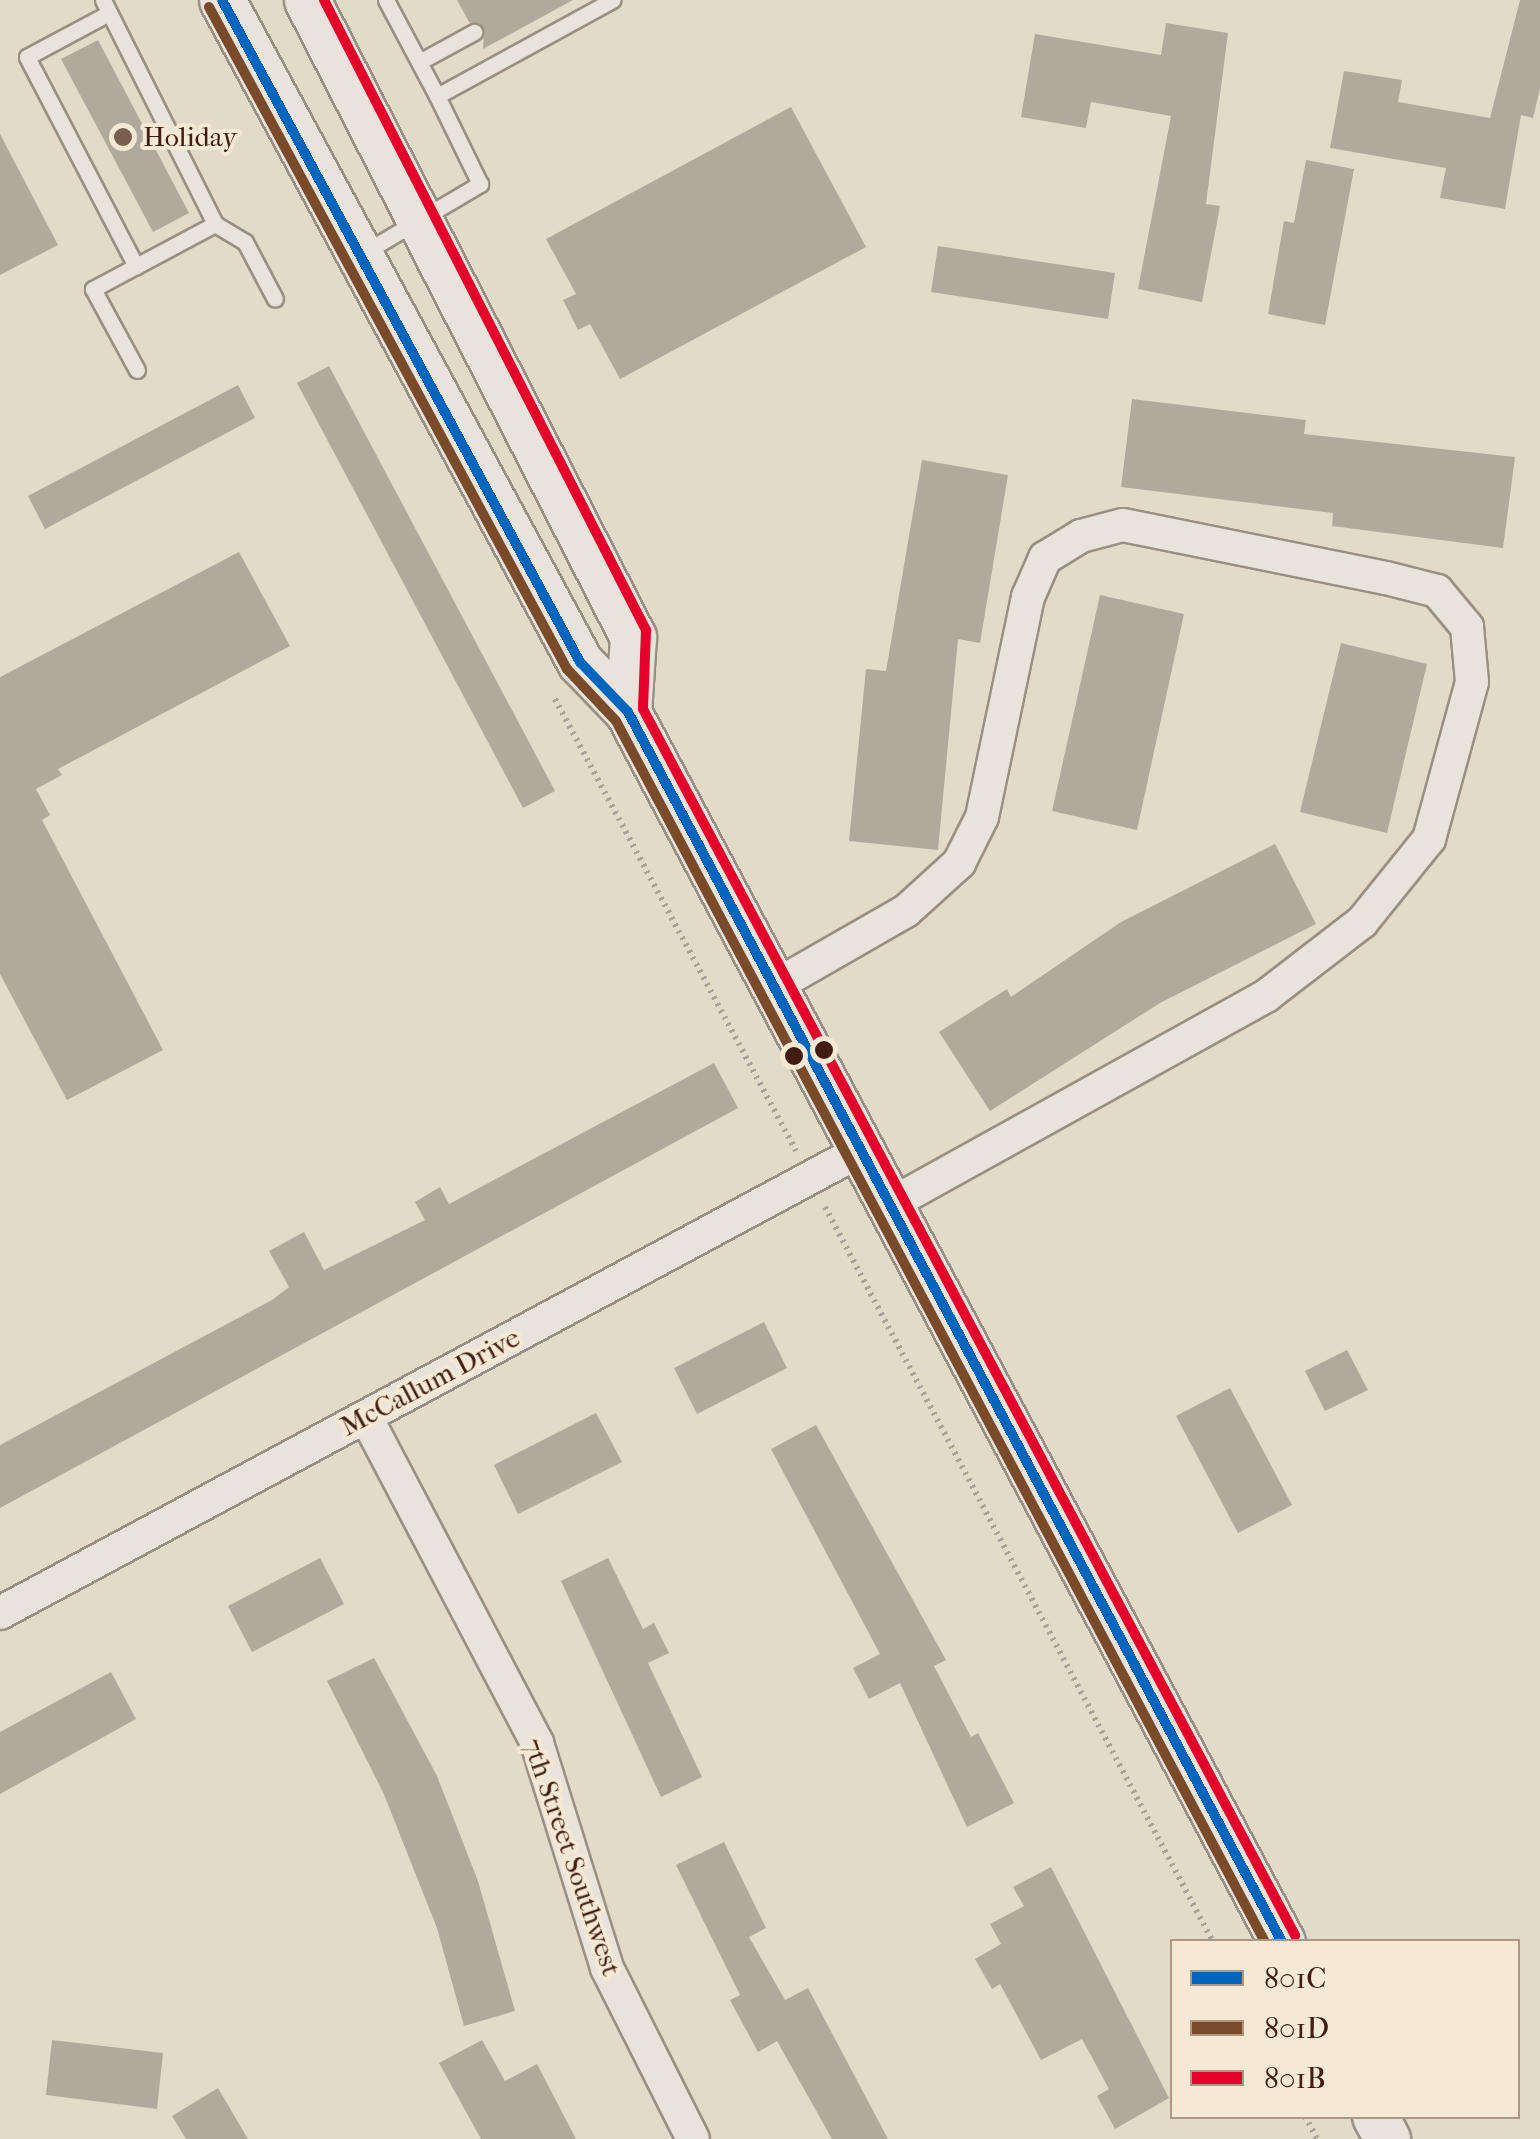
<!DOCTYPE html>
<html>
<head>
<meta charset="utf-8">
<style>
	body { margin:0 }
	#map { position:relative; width:1540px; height:2139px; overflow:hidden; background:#e3dac8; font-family:"IM FELL French Canon",serif }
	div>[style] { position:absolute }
	.building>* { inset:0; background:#b2a99d }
	.path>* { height:6px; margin-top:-3px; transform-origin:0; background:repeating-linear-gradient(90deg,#aaa299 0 2.5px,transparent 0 7.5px) }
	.roads { filter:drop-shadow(2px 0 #998f83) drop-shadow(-2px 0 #998f83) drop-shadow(0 2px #998f83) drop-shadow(0 -2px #998f83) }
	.lane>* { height:15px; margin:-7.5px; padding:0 7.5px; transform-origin:7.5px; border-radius:7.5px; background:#e9e4db }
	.street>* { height:32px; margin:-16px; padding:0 16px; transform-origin:16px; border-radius:16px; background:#e9e4db }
	.secondary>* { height:45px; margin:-22.5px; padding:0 22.5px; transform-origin:22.5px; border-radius:22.5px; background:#e9e4db }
	.bus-1>* { height:10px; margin:-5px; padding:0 5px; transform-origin:5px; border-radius:5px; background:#0065bd }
	.bus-2>* { height:10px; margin:-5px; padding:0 5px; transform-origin:5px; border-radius:5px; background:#7a4b2a }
	.bus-3>* { height:10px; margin:-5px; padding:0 5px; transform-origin:5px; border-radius:5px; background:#e4002b }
	.dots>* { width:28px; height:28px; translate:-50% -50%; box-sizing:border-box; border:5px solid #f5e9d3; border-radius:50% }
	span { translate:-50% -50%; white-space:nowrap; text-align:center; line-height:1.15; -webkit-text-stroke:8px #f5e9d3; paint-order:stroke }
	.poi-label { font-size:28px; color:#401d0e }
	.left { translate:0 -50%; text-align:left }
	.street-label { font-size:28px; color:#401d0e }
	.legend { position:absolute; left:1170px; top:1939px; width:350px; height:180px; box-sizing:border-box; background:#f5e9d3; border:2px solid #ad9784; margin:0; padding:12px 18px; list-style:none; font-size:30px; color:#401d0e }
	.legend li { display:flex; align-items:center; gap:20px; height:50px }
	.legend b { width:50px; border:2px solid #ad9784 }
</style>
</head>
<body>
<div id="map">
	<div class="building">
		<div style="clip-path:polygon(457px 0,573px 0,483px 49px,484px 28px,469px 22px)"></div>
		<div style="clip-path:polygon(1520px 0,1540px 0,1540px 89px,1533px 118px,1521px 115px,1505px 209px,1440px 198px,1446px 168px,1330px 148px,1344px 71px,1402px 80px,1398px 102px,1490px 118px)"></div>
		<div style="clip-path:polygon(1166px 23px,1228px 33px,1206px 204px,1220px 206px,1202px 302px,1138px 289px,1171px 116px,1091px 102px,1086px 128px,1021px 117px,1035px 34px,1161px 55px)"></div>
		<div style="clip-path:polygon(98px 40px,189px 213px,153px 232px,61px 59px)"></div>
		<div style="clip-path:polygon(791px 107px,866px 247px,620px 379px,590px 324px,578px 330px,563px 300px,576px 294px,546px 239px)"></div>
		<div style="clip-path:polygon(0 134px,58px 245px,0 275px)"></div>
		<div style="clip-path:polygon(1306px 160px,1354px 169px,1325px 325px,1268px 314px,1284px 221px,1294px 223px)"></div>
		<div style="clip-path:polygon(938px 246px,1115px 273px,1108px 319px,931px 292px)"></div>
		<div style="clip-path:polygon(329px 366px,555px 791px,523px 808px,297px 383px)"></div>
		<div style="clip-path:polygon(238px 385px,255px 418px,45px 529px,28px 496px)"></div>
		<div style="clip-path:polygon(1132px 399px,1306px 420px,1304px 434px,1515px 457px,1503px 548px,1332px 526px,1333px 513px,1121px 487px)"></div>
		<div style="clip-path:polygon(922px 460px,1008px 475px,980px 643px,958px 639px,938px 850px,849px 841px,866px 669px,886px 671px)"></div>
		<div style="clip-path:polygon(239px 552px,290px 646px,58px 769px,62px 775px,36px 789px,50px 815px,42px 820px,163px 1050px,67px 1100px,0 974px,0 677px)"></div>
		<div style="clip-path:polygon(1100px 595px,1184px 614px,1137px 830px,1052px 811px)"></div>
		<div style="clip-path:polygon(1341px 643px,1427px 664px,1387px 833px,1300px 812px)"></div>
		<div style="clip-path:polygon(1275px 844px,1316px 924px,1160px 1003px,990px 1111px,939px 1032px,1007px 989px,1011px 997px,1121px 922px)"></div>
		<div style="clip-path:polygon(714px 1063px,738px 1108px,0 1508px,0 1445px,272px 1300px,289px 1287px,269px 1251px,304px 1232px,324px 1270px,425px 1220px,415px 1202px,440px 1187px,449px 1204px)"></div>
		<div style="clip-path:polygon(764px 1322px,787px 1368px,697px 1414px,674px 1368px)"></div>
		<div style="clip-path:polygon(1347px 1350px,1368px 1390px,1325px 1411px,1305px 1371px)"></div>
		<div style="clip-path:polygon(1230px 1388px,1292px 1505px,1238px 1533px,1176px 1416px)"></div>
		<div style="clip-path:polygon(596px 1413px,622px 1462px,518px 1514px,494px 1465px)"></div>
		<div style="clip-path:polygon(816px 1425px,946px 1660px,934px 1666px,971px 1737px,978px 1733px,1014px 1803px,967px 1827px,900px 1683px,869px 1699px,853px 1668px,880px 1654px,771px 1449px)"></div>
		<div style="clip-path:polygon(320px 1558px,344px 1604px,252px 1652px,228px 1606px)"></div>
		<div style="clip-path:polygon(608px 1558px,643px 1629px,654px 1623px,669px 1653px,648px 1663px,702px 1777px,661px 1797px,561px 1581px)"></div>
		<div style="clip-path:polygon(374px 1658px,437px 1776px,478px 1881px,515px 2011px,464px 2026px,437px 1928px,383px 1792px,327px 1681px)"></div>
		<div style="clip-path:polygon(111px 1672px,136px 1719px,0 1794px,0 1732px)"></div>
		<div style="clip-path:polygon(724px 1842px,766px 1928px,749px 1937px,785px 2000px,808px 1988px,888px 2139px,832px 2139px,777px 2041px,758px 2052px,730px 2000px,740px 1995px,676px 1865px)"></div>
		<div style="clip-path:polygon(1051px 1867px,1169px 2098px,1115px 2129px,1097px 2096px,1109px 2089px,1082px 2039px,1041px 2060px,1000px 1984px,992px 1989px,975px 1959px,1001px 1944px,990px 1924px,1024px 1906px,1013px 1887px)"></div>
		<div style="clip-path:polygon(52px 2040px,163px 2053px,157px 2109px,46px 2095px)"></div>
		<div style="clip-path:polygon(482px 2040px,505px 2081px,537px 2064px,576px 2139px,481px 2139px,439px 2063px)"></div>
		<div style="clip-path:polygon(218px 2088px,248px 2139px,186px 2139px,172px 2116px)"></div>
	</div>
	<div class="path">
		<div style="left:555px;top:699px;width:512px;rotate:61.93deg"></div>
		<div style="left:825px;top:1207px;width:831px;rotate:62.17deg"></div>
		<div style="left:1305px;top:2116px;width:26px;rotate:62deg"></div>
	</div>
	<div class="roads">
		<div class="lane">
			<div style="left:103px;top:0;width:250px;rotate:63.4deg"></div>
			<div style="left:215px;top:224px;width:35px;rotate:31deg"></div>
			<div style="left:245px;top:242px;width:64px;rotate:62.2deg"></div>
			<div style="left:386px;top:0;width:109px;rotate:62deg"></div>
			<div style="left:437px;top:96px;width:200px;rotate:-28.7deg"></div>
			<div style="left:109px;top:13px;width:93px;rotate:151.8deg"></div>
			<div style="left:27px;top:57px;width:236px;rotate:62.5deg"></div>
			<div style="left:136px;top:266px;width:49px;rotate:151.9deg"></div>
			<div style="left:93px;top:289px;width:92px;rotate:61.5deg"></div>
			<div style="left:419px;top:62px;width:63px;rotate:-28.6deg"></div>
			<div style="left:365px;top:252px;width:134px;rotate:-30.6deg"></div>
			<div style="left:480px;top:184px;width:98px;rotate:-116deg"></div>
			<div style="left:136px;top:266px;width:89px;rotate:-28deg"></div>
		</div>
		<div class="street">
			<div style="left:775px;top:986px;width:151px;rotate:-29.8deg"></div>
			<div style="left:906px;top:911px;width:72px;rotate:-42.2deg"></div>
			<div style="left:959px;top:863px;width:51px;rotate:-63.4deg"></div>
			<div style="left:982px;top:817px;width:225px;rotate:-78.2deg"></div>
			<div style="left:1028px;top:597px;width:43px;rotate:-66.4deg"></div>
			<div style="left:1045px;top:558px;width:42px;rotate:-31.4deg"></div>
			<div style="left:1081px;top:536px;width:43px;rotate:-14.7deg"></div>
			<div style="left:1123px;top:525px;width:268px;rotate:11.4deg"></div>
			<div style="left:1386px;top:578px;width:53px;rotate:14.3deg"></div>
			<div style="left:1437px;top:591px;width:47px;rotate:50.2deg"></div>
			<div style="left:1467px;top:627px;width:55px;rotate:84.8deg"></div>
			<div style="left:1472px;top:682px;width:163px;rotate:105.3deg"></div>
			<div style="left:1429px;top:839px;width:107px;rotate:128.9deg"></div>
			<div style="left:1362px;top:922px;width:121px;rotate:142.4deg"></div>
			<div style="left:1266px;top:996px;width:430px;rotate:151deg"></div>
			<div style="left:366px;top:1417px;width:368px;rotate:62.3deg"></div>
			<div style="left:537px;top:1743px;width:236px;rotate:72.7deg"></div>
			<div style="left:607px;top:1968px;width:191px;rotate:63.3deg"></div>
			<div style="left:0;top:1613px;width:976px;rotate:-28.25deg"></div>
		</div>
		<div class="secondary">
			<div style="left:222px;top:0;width:753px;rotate:61.6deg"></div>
			<div style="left:580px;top:662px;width:69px;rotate:46.2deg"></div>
			<div style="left:628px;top:712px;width:1393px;rotate:62deg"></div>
			<div style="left:307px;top:0;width:716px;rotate:62.9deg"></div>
			<div style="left:633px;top:637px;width:75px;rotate:93.8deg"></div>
			<div style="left:1375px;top:2116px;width:26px;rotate:62deg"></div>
		</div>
	</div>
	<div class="bus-1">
		<div style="left:222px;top:0;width:753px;rotate:61.6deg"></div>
		<div style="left:580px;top:662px;width:69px;rotate:46.2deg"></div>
		<div style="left:628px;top:712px;width:1393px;rotate:62deg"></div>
	</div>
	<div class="bus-2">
		<div style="left:209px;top:7px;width:753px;rotate:61.6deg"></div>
		<div style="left:567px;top:669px;width:71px;rotate:46.7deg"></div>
		<div style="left:616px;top:721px;width:1383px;rotate:62.01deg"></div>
	</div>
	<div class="bus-3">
		<div style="left:324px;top:0;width:708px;rotate:62.93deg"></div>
		<div style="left:646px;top:630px;width:79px;rotate:92.2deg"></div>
		<div style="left:643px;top:709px;width:1389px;rotate:62deg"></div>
	</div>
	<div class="dots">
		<div style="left:123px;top:137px;background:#795f4f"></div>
		<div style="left:824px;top:1050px;background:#401d0e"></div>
		<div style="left:794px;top:1056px;background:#401d0e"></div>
	</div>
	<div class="poi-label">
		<span class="left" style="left:143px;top:137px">Holiday</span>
	</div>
	<div class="street-label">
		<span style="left:430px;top:1382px;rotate:-28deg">McCallum Drive</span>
		<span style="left:572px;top:1857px;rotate:71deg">7th Street Southwest</span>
	</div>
	<ul class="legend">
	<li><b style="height:12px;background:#0065bd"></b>801C</li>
	<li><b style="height:12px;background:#7a4b2a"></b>801D</li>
	<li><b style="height:12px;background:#e4002b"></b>801B</li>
	</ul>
</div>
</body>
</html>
